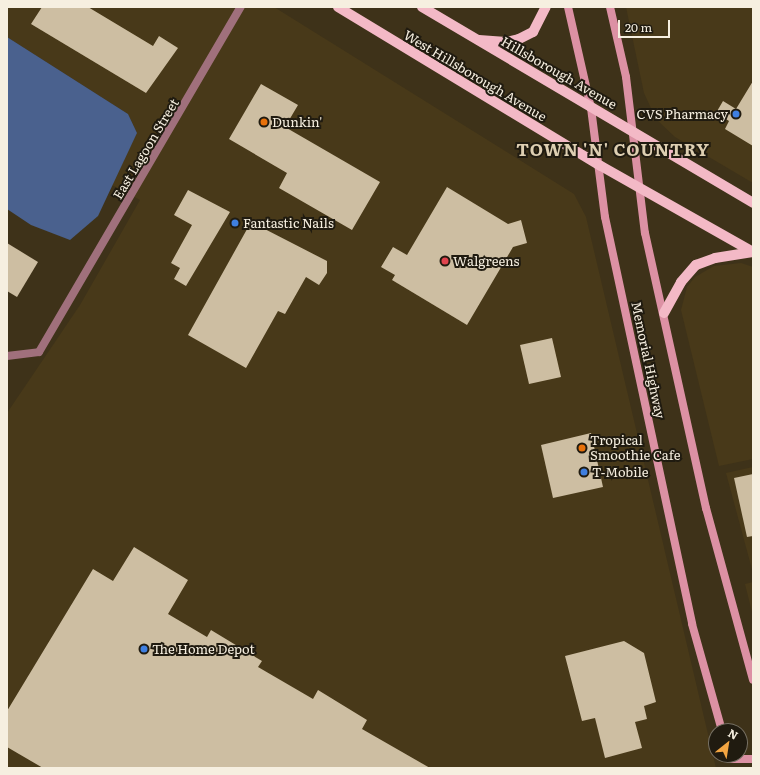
<!DOCTYPE html>
<html>
<head>
<meta charset="utf-8">
<style>
	body { margin:0 }
	#map { position:relative; width:760px; height:775px; overflow:hidden; background:#3e3219; font-family:Literata,serif }
	div>[style] { position:absolute }
	.built>* { inset:0; background:#483919 }
	.water>* { inset:0; background:#4a618e }
	.building>* { inset:0; background:#cdbea2 }
	.street>* { height:8px; margin:-4px; padding:0 4px; transform-origin:4px; border-radius:4px; background:#a0707c }
	.secondary>* { height:8px; margin:-4px; padding:0 4px; transform-origin:4px; border-radius:4px; background:#dc91a4 }
	.primary>* { height:10px; margin:-5px; padding:0 5px; transform-origin:5px; border-radius:5px; background:#f3b9c6 }
	.dots>* { width:11px; height:11px; translate:-50% -50%; box-sizing:border-box; border:2px solid #201b10; border-radius:50% }
	span { translate:-50% -50%; white-space:nowrap; text-align:center; line-height:1.15; -webkit-text-stroke:4px #201b10; paint-order:stroke }
	.street-label { font-size:13px; color:#f6efe0 }
	.poi-label { font-size:13px; color:#f6efe0 }
	.right { translate:-100% -50%; text-align:right }
	.left { translate:0 -50%; text-align:left }
	.district-label { font-size:17px; color:#decfb2; font-weight:700; letter-spacing:1px }
	.frame { position:absolute; inset:0; border:8px solid #f6efe0; pointer-events:none }
	.north { position:absolute; left:708px; top:723px; width:40px; height:40px; box-sizing:border-box; background:#201b10; border:1px solid #767063; border-radius:50%; rotate:30deg; font-size:11px; font-weight:700; line-height:16px; text-align:center; color:#f6efe0 }
	.north::after { content:''; display:block; margin:auto; width:14px; height:18px; background:#f2a542; clip-path:polygon(50% 0,100% 100%,50% 72%,0 100%) }
	.scale { position:absolute; left:618px; top:20px; width:52px; height:18px; box-sizing:border-box; border:2px solid #f6efe0; border-top:0; padding-left:5px; font-size:12px; line-height:14px; white-space:nowrap; color:#f6efe0; -webkit-text-stroke:3px #201b10; paint-order:stroke }
</style>
</head>
<body>
<div id="map">
	<div class="built">
		<div style="clip-path:polygon(7px 7px,274px 7px,574px 194px,586px 217px,716px 768px,7px 768px,7px 413px,80px 305px,140px 200px,112px 185px,137px 133px,128px 114px,7px 37px)"></div>
		<div style="clip-path:polygon(626px 7px,753px 7px,753px 183px,675px 137px,656px 119px,644px 93px)"></div>
		<div style="clip-path:polygon(741px 263px,753px 267px,753px 459px,719px 466px,681px 310px,687px 287px,695px 277px,714px 266px)"></div>
		<div style="clip-path:polygon(753px 467px,753px 573px,726px 473px)"></div>
		<div style="clip-path:polygon(753px 582px,753px 616px,745px 584px)"></div>
	</div>
	<div class="water">
		<div style="clip-path:polygon(7px 37px,128px 114px,137px 133px,98px 216px,70px 240px,31px 225px,7px 209px)"></div>
	</div>
	<div class="building">
		<div style="clip-path:polygon(42px 7px,88px 7px,153px 46px,159px 36px,178px 48px,146px 93px,31px 24px)"></div>
		<div style="clip-path:polygon(753px 81px,753px 146px,725px 129px,729px 121px,716px 113px,723px 101px,736px 109px)"></div>
		<div style="clip-path:polygon(261px 84px,298px 105px,285px 127px,380px 182px,352px 230px,279px 188px,287px 173px,229px 139px)"></div>
		<div style="clip-path:polygon(447px 187px,508px 224px,521px 220px,527px 243px,513px 247px,467px 325px,392px 280px,395px 275px,381px 267px,393px 247px,407px 255px)"></div>
		<div style="clip-path:polygon(188px 190px,230px 212px,186px 286px,174px 279px,180px 268px,171px 263px,192px 225px,174px 215px)"></div>
		<div style="clip-path:polygon(251px 222px,327px 261px,327px 273px,319px 285px,306px 277px,285px 314px,278px 311px,246px 368px,188px 335px)"></div>
		<div style="clip-path:polygon(7px 243px,38px 262px,17px 297px,7px 291px)"></div>
		<div style="clip-path:polygon(552px 338px,561px 377px,529px 384px,520px 345px)"></div>
		<div style="clip-path:polygon(591px 433px,603px 487px,553px 498px,541px 445px)"></div>
		<div style="clip-path:polygon(753px 474px,753px 536px,747px 537px,734px 478px)"></div>
		<div style="clip-path:polygon(134px 547px,188px 580px,168px 614px,207px 637px,211px 630px,262px 661px,258px 667px,313px 699px,318px 690px,367px 720px,362px 729px,430px 768px,43px 768px,7px 747px,7px 711px,93px 569px,113px 581px)"></div>
		<div style="clip-path:polygon(624px 641px,644px 653px,656px 702px,644px 706px,647px 719px,635px 722px,642px 748px,605px 758px,595px 718px,582px 721px,565px 656px)"></div>
	</div>
	<div class="street">
		<div style="left:7px;top:356px;width:32px;rotate:-7deg"></div>
		<div style="left:39px;top:352px;width:400px;rotate:-59.7deg"></div>
	</div>
	<div class="secondary">
		<div style="left:568px;top:7px;width:104px;rotate:77.2deg"></div>
		<div style="left:591px;top:108px;width:110px;rotate:82.7deg"></div>
		<div style="left:605px;top:217px;width:416px;rotate:77.9deg"></div>
		<div style="left:692px;top:624px;width:111px;rotate:74.3deg"></div>
		<div style="left:610px;top:7px;width:72px;rotate:77.1deg"></div>
		<div style="left:626px;top:77px;width:157px;rotate:83.1deg"></div>
		<div style="left:645px;top:233px;width:282px;rotate:77.5deg"></div>
		<div style="left:706px;top:508px;width:178px;rotate:74.7deg"></div>
		<div style="left:730px;top:759px;width:23px"></div>
	</div>
	<div class="primary">
		<div style="left:338px;top:7px;width:307px;rotate:31.2deg"></div>
		<div style="left:601px;top:166px;width:175px;rotate:29.5deg"></div>
		<div style="left:422px;top:7px;width:385px;rotate:30.6deg"></div>
		<div style="left:479px;top:40px;width:27px;rotate:4deg"></div>
		<div style="left:506px;top:42px;width:13px;rotate:-13deg"></div>
		<div style="left:519px;top:39px;width:16px;rotate:-27deg"></div>
		<div style="left:533px;top:32px;width:28px;rotate:-63deg"></div>
		<div style="left:664px;top:313px;width:35px;rotate:-61deg"></div>
		<div style="left:681px;top:282px;width:23px;rotate:-49deg"></div>
		<div style="left:696px;top:265px;width:20px;rotate:-20deg"></div>
		<div style="left:715px;top:258px;width:38px;rotate:-9deg"></div>
	</div>
	<div class="dots">
		<div style="left:736px;top:114px;background:#3f7fe0"></div>
		<div style="left:264px;top:122px;background:#e8710a"></div>
		<div style="left:235px;top:223px;background:#3f7fe0"></div>
		<div style="left:445px;top:261px;background:#e0444e"></div>
		<div style="left:582px;top:448px;background:#e8710a"></div>
		<div style="left:584px;top:472px;background:#3f7fe0"></div>
		<div style="left:144px;top:649px;background:#3f7fe0"></div>
	</div>
	<div class="street-label">
		<span style="left:559px;top:73px;rotate:30deg">Hillsborough Avenue</span>
		<span style="left:475px;top:76px;rotate:31deg">West Hillsborough Avenue</span>
		<span style="left:146px;top:149px;rotate:-59deg">East Lagoon Street</span>
		<span style="left:648px;top:360px;rotate:78deg">Memorial Highway</span>
	</div>
	<div class="poi-label">
		<span class="right" style="left:728px;top:114px">CVS Pharmacy</span>
		<span class="left" style="left:272px;top:122px">Dunkin'</span>
		<span class="left" style="left:243px;top:223px">Fantastic Nails</span>
		<span class="left" style="left:453px;top:261px">Walgreens</span>
		<span class="left" style="left:590px;top:448px">Tropical<br>Smoothie Cafe</span>
		<span class="left" style="left:592px;top:472px">T-Mobile</span>
		<span class="left" style="left:152px;top:649px">The Home Depot</span>
	</div>
	<div class="district-label">
		<span style="left:613px;top:149px">TOWN 'N' COUNTRY</span>
	</div>
	<div class="frame"></div>
	<div class="north">N</div>
	<div class="scale">20 m</div>
</div>
</body>
</html>
